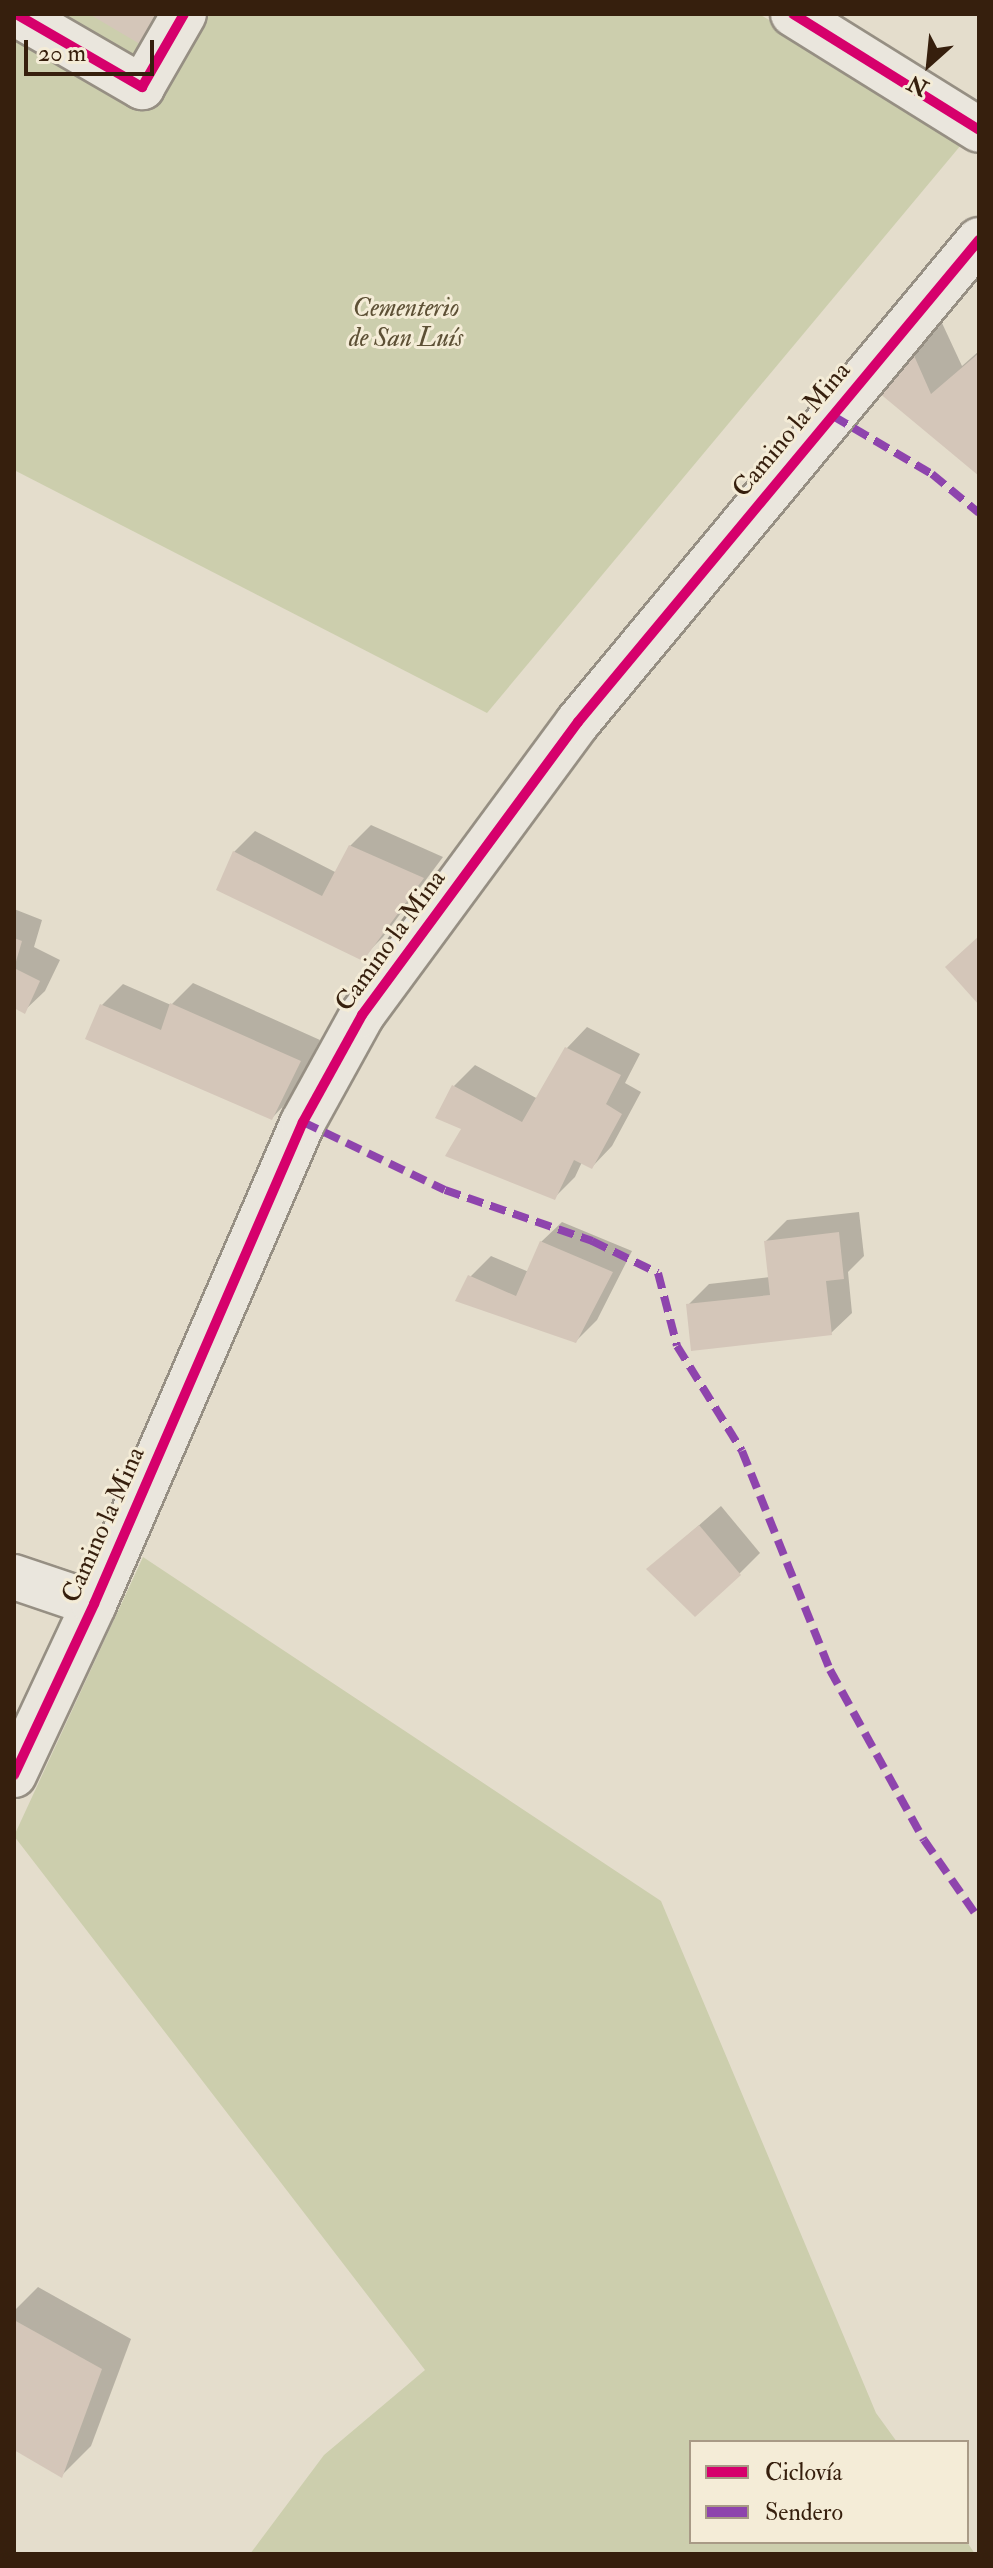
<!DOCTYPE html>
<html>
<head>
<meta charset="utf-8">
<style>
	body { margin:0 }
	#map { position:relative; width:993px; height:2568px; overflow:hidden; background:#e4ddcc; font-family:"IM FELL Double Pica",serif }
	div>[style] { position:absolute }
	.green>* { inset:0; background:#cccead }
	.shadow>* { inset:0; background:#0003 }
	.building>* { inset:0; background:#d4c6b9 }
	.roads { filter:drop-shadow(2px 0 #968f83) drop-shadow(-2px 0 #968f83) drop-shadow(0 2px #968f83) drop-shadow(0 -2px #968f83) }
	.minor>* { height:44px; margin:-22px; padding:0 22px; transform-origin:22px; border-radius:22px; background:#eae6dd }
	.quiet>* { height:8px; margin-top:-4px; transform-origin:0; background:repeating-linear-gradient(90deg,#8e44ad 0 16px,transparent 0 24px) }
	.cycleway>* { height:10px; margin:-5px; padding:0 5px; transform-origin:5px; border-radius:5px; background:#d6006c }
	span { translate:-50% -50%; white-space:nowrap; text-align:center; line-height:1.15; -webkit-text-stroke:6px #f4ecd7; paint-order:stroke }
	.park-label { font-size:26px; color:#5d5035; font-style:italic }
	.street-label { font-size:26px; color:#361f0d }
	.frame { position:absolute; inset:0; border:16px solid #361f0d; pointer-events:none }
	.legend { position:absolute; left:689px; top:2440px; width:280px; height:104px; box-sizing:border-box; background:#f4ecd7; border:2px solid #a89a86; margin:0; padding:10px 14px; list-style:none; font-size:24px; color:#361f0d }
	.legend li { display:flex; align-items:center; gap:16px; height:40px }
	.legend b { width:40px; border:2px solid #a89a86 }
	.north { position:absolute; left:889px; top:24px; width:80px; height:80px; -webkit-text-stroke:6px #f4ecd7; paint-order:stroke; rotate:207deg; font-size:22px; font-weight:700; line-height:32px; text-align:center; color:#361f0d }
	.north::after { content:''; display:block; margin:auto; width:28px; height:36px; background:#361f0d; clip-path:polygon(50% 0,100% 100%,50% 72%,0 100%) }
	.scale { position:absolute; left:24px; top:40px; width:130px; height:36px; box-sizing:border-box; border:4px solid #361f0d; border-top:0; padding-left:10px; font-size:24px; line-height:28px; white-space:nowrap; color:#361f0d; -webkit-text-stroke:6px #f4ecd7; paint-order:stroke }
</style>
</head>
<body>
<div id="map">
	<div class="green">
		<div style="clip-path:polygon(14px 14px,759px 14px,966px 139px,487px 713px,14px 470px)"></div>
		<div style="clip-path:polygon(143px 1557px,661px 1901px,876px 2413px,897px 2442px,691px 2442px,691px 2542px,967px 2542px,975px 2554px,250px 2554px,324px 2455px,425px 2370px,14px 1836px)"></div>
	</div>
	<div class="shadow">
		<div style="clip-path:polygon(942px 323px,962px 366px,979px 351px,979px 474px,881px 392px)"></div>
		<div style="clip-path:polygon(371px 825px,443px 857px,383px 937px,362px 958px,234px 852px,255px 831px,337px 873px,350px 846px)"></div>
		<div style="clip-path:polygon(14px 909px,42px 920px,34px 947px,60px 960px,45px 991px,24px 1011px,14px 1006px)"></div>
		<div style="clip-path:polygon(193px 983px,320px 1040px,292px 1097px,272px 1118px,88px 1038px,102px 1005px,123px 984px,171px 1005px)"></div>
		<div style="clip-path:polygon(587px 1027px,640px 1054px,625px 1083px,641px 1092px,612px 1146px,592px 1167px,582px 1162px,575px 1177px,554px 1198px,464px 1128px,454px 1086px,475px 1065px,538px 1099px,567px 1048px)"></div>
		<div style="clip-path:polygon(859px 1212px,864px 1256px,848px 1272px,852px 1313px,831px 1333px,688px 1305px,709px 1284px,770px 1277px,766px 1241px,787px 1220px)"></div>
		<div style="clip-path:polygon(562px 1222px,632px 1251px,597px 1320px,576px 1341px,470px 1277px,491px 1256px,529px 1272px,541px 1242px)"></div>
		<div style="clip-path:polygon(721px 1506px,760px 1553px,739px 1574px,649px 1569px)"></div>
		<div style="clip-path:polygon(38px 2287px,131px 2339px,91px 2446px,61px 2476px,14px 2448px,14px 2311px)"></div>
	</div>
	<div class="building">
		<div style="clip-path:polygon(89px 14px,163px 14px,145px 47px)"></div>
		<div style="clip-path:polygon(912px 351px,931px 394px,979px 353px,979px 476px,878px 392px)"></div>
		<div style="clip-path:polygon(349px 845px,424px 878px,363px 961px,216px 890px,233px 851px,322px 896px)"></div>
		<div style="clip-path:polygon(979px 936px,979px 1005px,945px 967px)"></div>
		<div style="clip-path:polygon(14px 938px,22px 941px,15px 965px,14px 965px)"></div>
		<div style="clip-path:polygon(14px 968px,40px 981px,25px 1014px,14px 1008px)"></div>
		<div style="clip-path:polygon(170px 1003px,301px 1061px,272px 1120px,85px 1039px,100px 1004px,161px 1030px)"></div>
		<div style="clip-path:polygon(565px 1047px,621px 1075px,606px 1104px,622px 1114px,592px 1169px,574px 1160px,555px 1200px,445px 1156px,461px 1129px,435px 1118px,452px 1085px,522px 1122px)"></div>
		<div style="clip-path:polygon(839px 1232px,844px 1279px,826px 1281px,832px 1335px,691px 1351px,686px 1304px,770px 1295px,764px 1241px)"></div>
		<div style="clip-path:polygon(540px 1241px,613px 1272px,576px 1343px,455px 1301px,468px 1275px,516px 1296px)"></div>
		<div style="clip-path:polygon(699px 1525px,741px 1575px,695px 1617px,646px 1569px)"></div>
		<div style="clip-path:polygon(14px 2320px,102px 2369px,62px 2478px,14px 2450px)"></div>
	</div>
	<div class="roads">
		<div class="minor">
			<div style="left:16px;top:14px;width:146px;rotate:30.1deg"></div>
			<div style="left:142px;top:87px;width:84px;rotate:-60.1deg"></div>
			<div style="left:793px;top:14px;width:219px;rotate:31.9deg"></div>
			<div style="left:14px;top:1577px;width:84px;rotate:18.6deg"></div>
			<div style="left:14px;top:1775px;width:189px;rotate:-64.9deg"></div>
			<div style="left:94px;top:1604px;width:525px;rotate:-66.56deg"></div>
			<div style="left:303px;top:1122px;width:122px;rotate:-61.1deg"></div>
			<div style="left:362px;top:1015px;width:364px;rotate:-53.6deg"></div>
			<div style="left:578px;top:722px;width:627px;rotate:-50.24deg"></div>
		</div>
	</div>
	<div class="quiet">
		<div style="left:833px;top:416px;width:115px;rotate:30.4deg"></div>
		<div style="left:932px;top:474px;width:61px;rotate:39.7deg"></div>
		<div style="left:303px;top:1122px;width:157px;rotate:25.6deg"></div>
		<div style="left:445px;top:1190px;width:156px;rotate:19.1deg"></div>
		<div style="left:592px;top:1241px;width:73px;rotate:25.9deg"></div>
		<div style="left:658px;top:1273px;width:75px;rotate:75.4deg"></div>
		<div style="left:677px;top:1346px;width:123px;rotate:58.2deg"></div>
		<div style="left:742px;top:1451px;width:236px;rotate:68.1deg"></div>
		<div style="left:830px;top:1670px;width:194px;rotate:61.1deg"></div>
		<div style="left:924px;top:1840px;width:96px;rotate:55.2deg"></div>
	</div>
	<div class="cycleway">
		<div style="left:16px;top:14px;width:146px;rotate:30.1deg"></div>
		<div style="left:142px;top:87px;width:84px;rotate:-60.1deg"></div>
		<div style="left:793px;top:14px;width:219px;rotate:31.9deg"></div>
		<div style="left:14px;top:1775px;width:189px;rotate:-64.9deg"></div>
		<div style="left:94px;top:1604px;width:525px;rotate:-66.56deg"></div>
		<div style="left:303px;top:1122px;width:122px;rotate:-61.1deg"></div>
		<div style="left:362px;top:1015px;width:364px;rotate:-53.6deg"></div>
		<div style="left:578px;top:722px;width:627px;rotate:-50.24deg"></div>
	</div>
	<div class="park-label">
		<span style="left:406px;top:324px">Cementerio<br>de San Luís</span>
	</div>
	<div class="street-label">
		<span style="left:792px;top:430px;rotate:-50deg">Camino la Mina</span>
		<span style="left:391px;top:941px;rotate:-54deg">Camino la Mina</span>
		<span style="left:104px;top:1525px;rotate:-66deg">Camino la Mina</span>
	</div>
	<div class="frame"></div>
	<ul class="legend">
	<li><b style="height:10px;background:#d6006c"></b>Ciclovía</li>
	<li><b style="height:10px;background:#8e44ad"></b>Sendero</li>
	</ul>
	<div class="north">N</div>
	<div class="scale">20 m</div>
</div>
</body>
</html>
